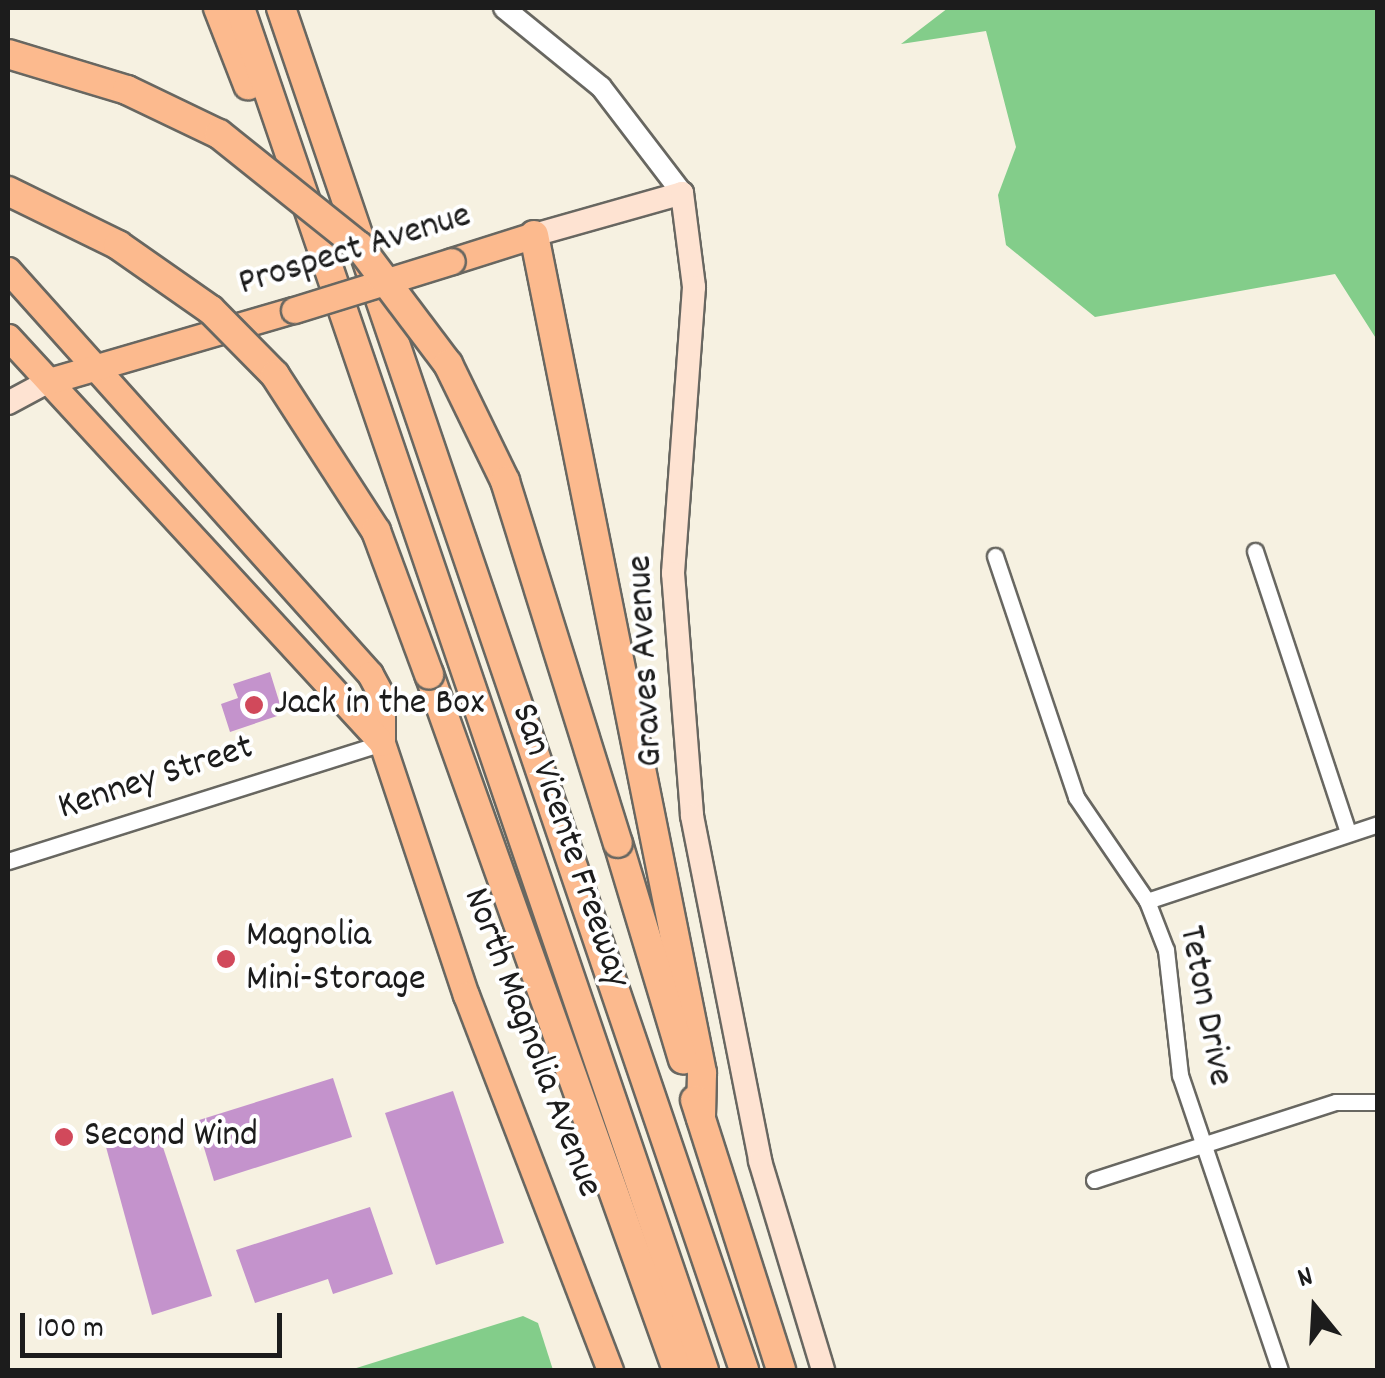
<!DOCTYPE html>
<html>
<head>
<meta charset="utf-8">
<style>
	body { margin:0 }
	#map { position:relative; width:1385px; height:1378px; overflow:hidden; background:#f6f1e1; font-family:Dekko,sans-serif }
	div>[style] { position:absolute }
	.green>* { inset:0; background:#83cd8a }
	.building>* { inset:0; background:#c493cc }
	.roads { filter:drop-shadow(2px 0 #686761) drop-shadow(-2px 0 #686761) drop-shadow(0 2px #686761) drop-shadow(0 -2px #686761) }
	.minor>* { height:15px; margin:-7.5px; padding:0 7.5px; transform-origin:7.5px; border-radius:7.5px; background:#fff }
	.tertiary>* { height:20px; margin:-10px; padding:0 10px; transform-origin:10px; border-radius:10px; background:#fff }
	.secondary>* { height:22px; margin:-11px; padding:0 11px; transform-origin:11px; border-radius:11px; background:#fee3d2 }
	.primary>* { height:25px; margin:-12.5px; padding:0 12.5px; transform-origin:12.5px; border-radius:12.5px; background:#fcba8e }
	.motorway>* { height:28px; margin:-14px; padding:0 14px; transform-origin:14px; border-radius:14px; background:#fcba8e }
	.bridges { filter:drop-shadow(2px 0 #686761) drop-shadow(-2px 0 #686761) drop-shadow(0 2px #686761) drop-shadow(0 -2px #686761) }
	.primary-bridge>* { height:25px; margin:-12.5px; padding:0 12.5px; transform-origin:12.5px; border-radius:12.5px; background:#fcba8e }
	.motorway-bridge>* { height:28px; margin:-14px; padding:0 14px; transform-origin:14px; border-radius:14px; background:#fcba8e }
	.dots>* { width:28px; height:28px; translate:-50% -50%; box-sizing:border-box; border:5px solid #fff; border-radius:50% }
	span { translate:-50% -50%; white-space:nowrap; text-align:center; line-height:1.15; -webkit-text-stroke:8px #fff; paint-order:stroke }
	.street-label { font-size:38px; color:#1c1c1c }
	.poi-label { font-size:38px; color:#1c1c1c }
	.left { translate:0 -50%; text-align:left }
	.frame { position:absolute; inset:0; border:10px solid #1c1c1c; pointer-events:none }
	.north { position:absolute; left:1265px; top:1258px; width:100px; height:100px; -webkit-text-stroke:8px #fff; paint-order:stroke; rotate:342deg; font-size:28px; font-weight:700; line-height:40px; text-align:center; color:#1c1c1c }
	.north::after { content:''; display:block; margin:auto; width:35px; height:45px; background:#1c1c1c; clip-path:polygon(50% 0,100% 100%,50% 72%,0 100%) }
	.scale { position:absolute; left:20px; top:1313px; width:262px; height:45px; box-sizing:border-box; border:5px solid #1c1c1c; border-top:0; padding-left:12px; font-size:30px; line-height:35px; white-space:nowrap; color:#1c1c1c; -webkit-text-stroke:8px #fff; paint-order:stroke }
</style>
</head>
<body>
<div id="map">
	<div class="green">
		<div style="clip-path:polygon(948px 8px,1377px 8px,1377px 340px,1335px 274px,1095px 317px,1006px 245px,998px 195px,1016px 147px,986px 31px,901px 44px)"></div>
		<div style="clip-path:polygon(523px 1316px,538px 1323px,553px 1370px,350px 1370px)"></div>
	</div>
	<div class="building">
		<div style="clip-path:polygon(270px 672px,283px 714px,230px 732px,221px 704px,238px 698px,233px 684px)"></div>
		<div style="clip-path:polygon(333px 1078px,352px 1137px,214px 1181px,196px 1121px)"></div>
		<div style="clip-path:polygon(453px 1091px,504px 1243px,436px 1265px,385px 1113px)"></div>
		<div style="clip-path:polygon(157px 1129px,212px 1296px,152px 1315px,106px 1147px)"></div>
		<div style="clip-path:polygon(370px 1207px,393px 1274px,333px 1294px,328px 1279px,255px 1303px,236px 1250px)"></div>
	</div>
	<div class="roads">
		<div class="minor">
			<div style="left:1255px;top:551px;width:297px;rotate:71.7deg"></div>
			<div style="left:995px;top:556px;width:254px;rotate:71.4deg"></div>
			<div style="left:1076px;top:797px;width:126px;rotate:55.7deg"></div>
			<div style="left:1147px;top:901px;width:53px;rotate:68.8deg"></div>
			<div style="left:1166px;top:950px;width:126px;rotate:83.6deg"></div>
			<div style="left:1180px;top:1075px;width:311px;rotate:71.3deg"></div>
			<div style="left:8px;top:861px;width:392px;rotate:-17.5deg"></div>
			<div style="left:1147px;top:901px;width:243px;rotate:-18.4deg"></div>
			<div style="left:1094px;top:1180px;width:254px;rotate:-17.9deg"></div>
			<div style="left:1336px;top:1102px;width:42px"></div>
		</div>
		<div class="tertiary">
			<div style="left:504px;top:8px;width:125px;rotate:39.2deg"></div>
			<div style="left:601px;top:87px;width:133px;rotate:52.6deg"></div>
		</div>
		<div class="secondary">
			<div style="left:534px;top:235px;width:154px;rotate:-15.8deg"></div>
			<div style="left:682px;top:193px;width:95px;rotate:82.7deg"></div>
			<div style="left:694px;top:287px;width:287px;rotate:94.2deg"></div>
			<div style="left:673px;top:573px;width:244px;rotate:85.5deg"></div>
			<div style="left:692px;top:816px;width:352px;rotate:78.8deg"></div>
			<div style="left:760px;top:1161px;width:218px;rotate:73.2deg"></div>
			<div style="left:8px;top:403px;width:47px;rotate:-28.2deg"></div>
		</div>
		<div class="primary">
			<div style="left:452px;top:261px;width:86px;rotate:-17.6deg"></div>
			<div style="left:8px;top:270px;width:542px;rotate:48.14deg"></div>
			<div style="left:370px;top:674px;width:26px;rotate:62deg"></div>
			<div style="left:382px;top:697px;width:46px;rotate:90deg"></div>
			<div style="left:382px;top:743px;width:266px;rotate:71.6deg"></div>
			<div style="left:466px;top:995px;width:402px;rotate:69deg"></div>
			<div style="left:8px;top:337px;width:552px;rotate:47.35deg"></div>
			<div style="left:49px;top:381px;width:255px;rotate:-16.2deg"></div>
		</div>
		<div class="motorway">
			<div style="left:218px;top:8px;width:83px;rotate:68.7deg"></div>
			<div style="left:240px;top:8px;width:1439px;rotate:71.19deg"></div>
			<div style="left:281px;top:8px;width:1439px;rotate:71.22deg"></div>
			<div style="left:534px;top:235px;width:855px;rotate:78.66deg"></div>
			<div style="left:702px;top:1073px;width:45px;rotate:91.3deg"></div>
			<div style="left:429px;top:674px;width:739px;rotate:70.39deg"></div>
			<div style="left:618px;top:843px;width:226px;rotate:73.3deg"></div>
			<div style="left:695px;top:1100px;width:283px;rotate:72.3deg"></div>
		</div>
	</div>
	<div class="bridges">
		<div class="primary-bridge">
			<div style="left:294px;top:310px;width:165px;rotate:-17.2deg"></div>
		</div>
		<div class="motorway-bridge">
			<div style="left:8px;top:54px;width:124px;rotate:16.8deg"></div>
			<div style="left:127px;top:90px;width:102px;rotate:25.6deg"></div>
			<div style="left:219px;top:134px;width:179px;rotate:38.7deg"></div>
			<div style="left:359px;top:246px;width:148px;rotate:53deg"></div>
			<div style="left:448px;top:364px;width:130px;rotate:64deg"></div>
			<div style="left:505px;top:481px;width:379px;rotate:72.7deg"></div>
			<div style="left:8px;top:191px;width:123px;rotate:26.1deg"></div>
			<div style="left:118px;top:245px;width:113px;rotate:35deg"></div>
			<div style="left:211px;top:310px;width:91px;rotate:45.4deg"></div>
			<div style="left:275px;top:375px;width:186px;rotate:57.1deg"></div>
			<div style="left:376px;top:531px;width:153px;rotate:69.7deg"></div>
		</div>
	</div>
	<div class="dots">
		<div style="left:254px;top:705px;background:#d1495b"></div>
		<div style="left:226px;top:959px;background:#d1495b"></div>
		<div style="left:64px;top:1137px;background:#d1495b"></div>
	</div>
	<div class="street-label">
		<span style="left:355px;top:251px;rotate:-17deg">Prospect Avenue</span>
		<span style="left:647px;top:661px;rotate:-93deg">Graves Avenue</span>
		<span style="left:156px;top:779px;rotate:-18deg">Kenney Street</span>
		<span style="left:569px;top:846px;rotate:71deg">San Vicente Freeway</span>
		<span style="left:1204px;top:1006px;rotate:79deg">Teton Drive</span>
		<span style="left:531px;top:1043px;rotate:69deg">North Magnolia Avenue</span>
	</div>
	<div class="poi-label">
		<span class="left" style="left:274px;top:705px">Jack in the Box</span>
		<span class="left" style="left:246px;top:959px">Magnolia<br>Mini-Storage</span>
		<span class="left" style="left:84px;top:1137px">Second Wind</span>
	</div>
	<div class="frame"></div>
	<div class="north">N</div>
	<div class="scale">100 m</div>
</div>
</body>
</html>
